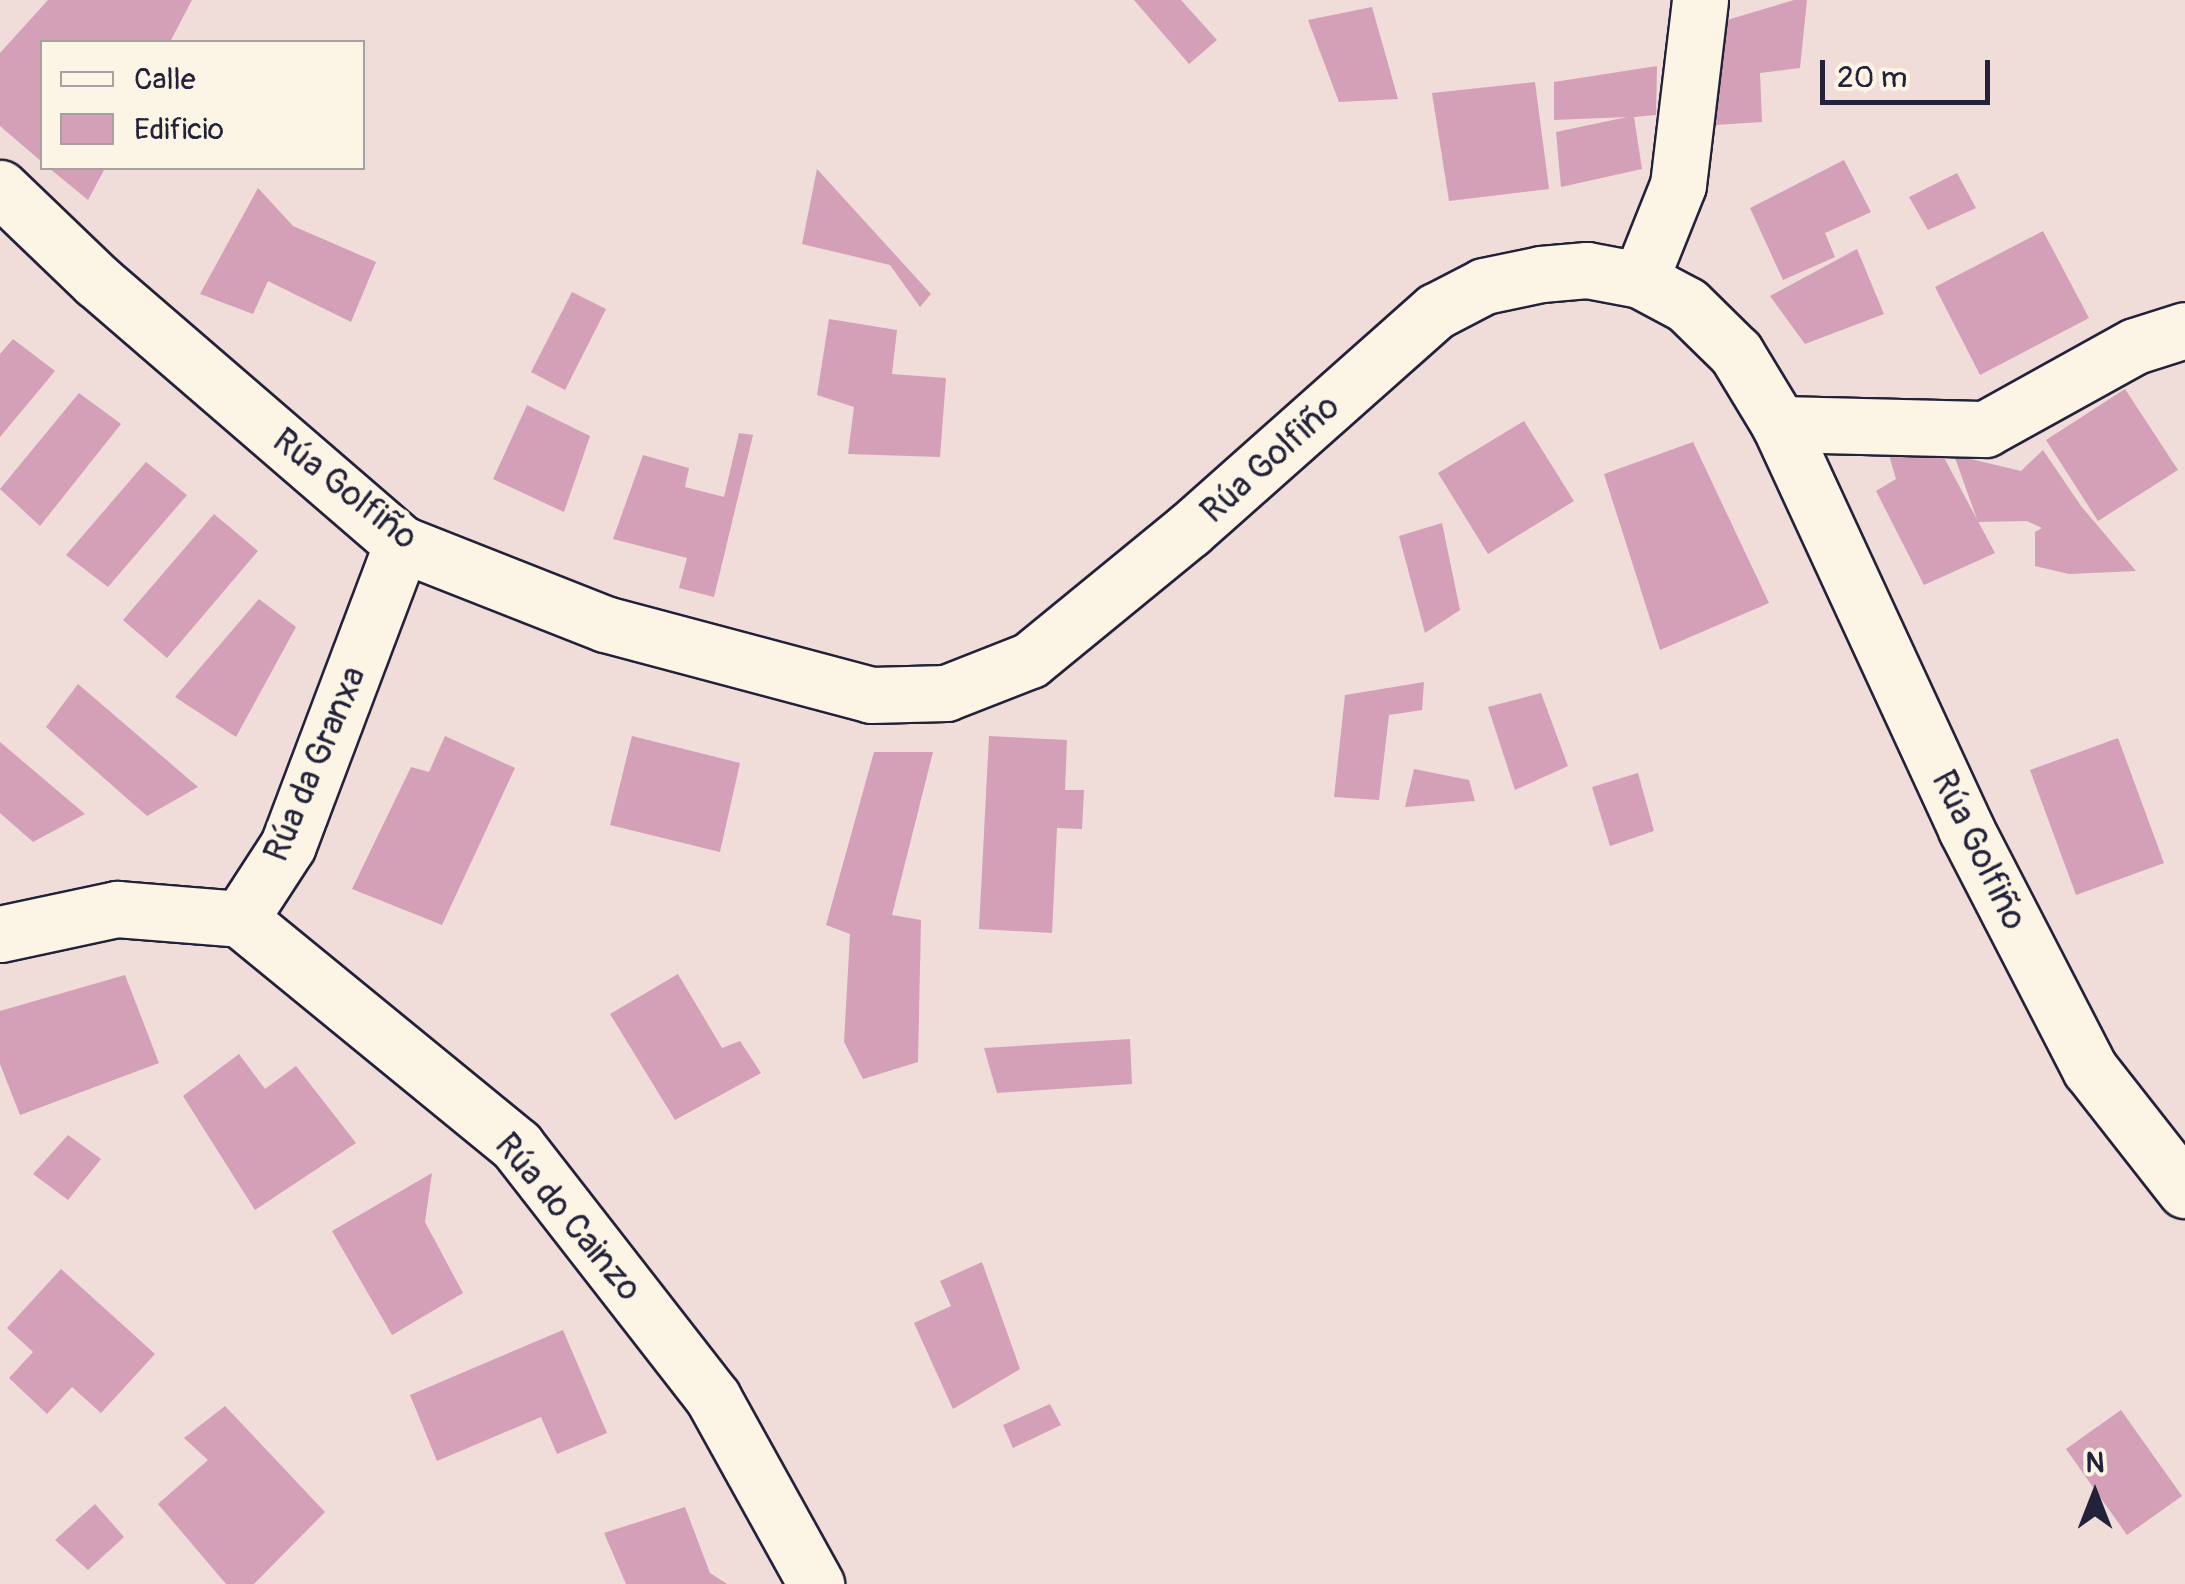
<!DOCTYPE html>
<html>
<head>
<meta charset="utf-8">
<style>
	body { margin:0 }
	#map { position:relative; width:2185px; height:1584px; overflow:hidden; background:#f0dcd8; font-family:Pangolin,sans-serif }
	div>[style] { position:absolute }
	.building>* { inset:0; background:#d4a0b8 }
	.roads { filter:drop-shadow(2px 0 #22223b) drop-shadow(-2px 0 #22223b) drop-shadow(0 2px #22223b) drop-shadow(0 -2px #22223b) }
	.minor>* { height:55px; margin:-27.5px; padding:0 27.5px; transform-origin:27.5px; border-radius:27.5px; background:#fcf5e5 }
	.tertiary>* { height:55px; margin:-27.5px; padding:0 27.5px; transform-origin:27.5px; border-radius:27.5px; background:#fcf5e5 }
	.secondary>* { height:55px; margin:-27.5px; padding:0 27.5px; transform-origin:27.5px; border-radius:27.5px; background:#fcf5e5 }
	span { translate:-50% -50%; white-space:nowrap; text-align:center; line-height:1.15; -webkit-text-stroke:10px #fcf5e5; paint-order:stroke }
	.street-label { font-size:35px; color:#22223b }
	.legend { position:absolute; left:40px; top:40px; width:325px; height:130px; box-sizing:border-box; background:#fcf5e5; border:2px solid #a5a1a1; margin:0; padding:12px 18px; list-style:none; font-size:30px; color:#22223b }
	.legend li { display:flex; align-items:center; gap:20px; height:50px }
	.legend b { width:50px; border:2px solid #a5a1a1 }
	.north { position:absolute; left:2045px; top:1444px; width:100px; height:100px; -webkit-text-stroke:8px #fcf5e5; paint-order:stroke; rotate:0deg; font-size:28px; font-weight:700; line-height:40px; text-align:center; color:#22223b }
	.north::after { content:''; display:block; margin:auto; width:35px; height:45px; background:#22223b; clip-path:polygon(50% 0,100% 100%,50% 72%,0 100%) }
	.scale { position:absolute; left:1820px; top:60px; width:170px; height:45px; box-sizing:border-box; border:5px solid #22223b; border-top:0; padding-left:12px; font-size:30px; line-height:35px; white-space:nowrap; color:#22223b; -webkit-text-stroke:8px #fcf5e5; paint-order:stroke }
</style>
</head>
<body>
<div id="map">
	<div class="building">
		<div style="clip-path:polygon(48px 0,192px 0,170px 42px,42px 42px,42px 162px,0 126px,0 53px)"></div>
		<div style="clip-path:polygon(1134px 0,1181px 0,1217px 40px,1189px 64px)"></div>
		<div style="clip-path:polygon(1794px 0,1807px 0,1800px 68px,1760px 73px,1762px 122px,1715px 125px,1727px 20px)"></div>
		<div style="clip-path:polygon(1372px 7px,1398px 99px,1339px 102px,1308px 20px)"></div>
		<div style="clip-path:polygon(1657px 66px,1656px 115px,1634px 117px,1642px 169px,1561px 187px,1556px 132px,1627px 117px,1554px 120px,1554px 82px)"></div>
		<div style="clip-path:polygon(1535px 82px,1549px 189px,1449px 201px,1432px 93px)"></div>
		<div style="clip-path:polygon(1844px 160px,1871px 212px,1825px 233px,1835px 257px,1783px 280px,1750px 208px)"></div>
		<div style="clip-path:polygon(49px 168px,105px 168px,88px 200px)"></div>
		<div style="clip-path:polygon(817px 169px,931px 294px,920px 307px,890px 265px,802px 244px)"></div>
		<div style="clip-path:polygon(1957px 173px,1976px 208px,1928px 230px,1909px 197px)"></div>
		<div style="clip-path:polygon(258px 188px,293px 226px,376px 262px,351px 322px,268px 281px,253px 314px,200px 294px)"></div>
		<div style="clip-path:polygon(2043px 231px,2089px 318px,1980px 375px,1935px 287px)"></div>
		<div style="clip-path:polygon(1857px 249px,1884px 314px,1805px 344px,1770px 296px)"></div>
		<div style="clip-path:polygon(572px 292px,606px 309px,565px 390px,531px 372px)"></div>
		<div style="clip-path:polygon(829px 319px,897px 330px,892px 374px,946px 378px,940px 457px,848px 454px,854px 407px,817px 395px)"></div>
		<div style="clip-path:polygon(13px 339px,55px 371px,0 437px,0 354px)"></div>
		<div style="clip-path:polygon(2125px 389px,2178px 470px,2098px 521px,2046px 440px)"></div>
		<div style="clip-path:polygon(79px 393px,121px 424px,40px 526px,0 489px)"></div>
		<div style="clip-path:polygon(527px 405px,590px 436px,564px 512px,493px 479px)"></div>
		<div style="clip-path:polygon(1524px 421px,1574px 501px,1488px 554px,1438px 473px)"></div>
		<div style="clip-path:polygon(739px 433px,753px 435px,714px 597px,679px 588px,687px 558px,613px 539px,643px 455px,689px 468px,685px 487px,724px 497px)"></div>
		<div style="clip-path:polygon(1693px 442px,1769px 603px,1660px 650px,1604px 474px)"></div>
		<div style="clip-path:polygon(1887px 448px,1940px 450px,1995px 553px,1924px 585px,1876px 491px,1896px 479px)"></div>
		<div style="clip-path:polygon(2043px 450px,2081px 506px,2136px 571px,2069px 574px,2035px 566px,2035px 532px,2042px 528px,2027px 521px,1978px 522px,1954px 455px,2021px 471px)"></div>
		<div style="clip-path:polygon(146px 462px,187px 495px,108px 587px,66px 555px)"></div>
		<div style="clip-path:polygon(214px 514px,258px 551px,167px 658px,123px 620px)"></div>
		<div style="clip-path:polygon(1442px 523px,1460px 610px,1425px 633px,1399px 536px)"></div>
		<div style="clip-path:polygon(259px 599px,296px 627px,236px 737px,175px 697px)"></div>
		<div style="clip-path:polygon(1424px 682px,1422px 710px,1389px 715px,1379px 800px,1334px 797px,1345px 695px)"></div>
		<div style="clip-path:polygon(78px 684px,198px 787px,147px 816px,46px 727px)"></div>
		<div style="clip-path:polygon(1541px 693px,1568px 766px,1515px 790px,1488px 707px)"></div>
		<div style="clip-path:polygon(445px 736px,515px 768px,442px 925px,352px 889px,411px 767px,429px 772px)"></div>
		<div style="clip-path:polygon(632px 736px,740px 763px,720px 852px,610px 825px)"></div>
		<div style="clip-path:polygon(989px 736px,1067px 740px,1065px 790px,1084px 790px,1082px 829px,1057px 828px,1052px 933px,979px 929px)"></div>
		<div style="clip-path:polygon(2118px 738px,2164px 863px,2076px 895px,2030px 770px)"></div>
		<div style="clip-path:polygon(0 742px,85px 814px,33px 842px,0 813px)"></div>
		<div style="clip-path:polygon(874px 752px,933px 752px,892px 915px,921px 920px,918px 1062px,863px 1079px,844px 1042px,850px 934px,826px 925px)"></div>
		<div style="clip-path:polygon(1414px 769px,1469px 780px,1475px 801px,1405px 807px)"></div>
		<div style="clip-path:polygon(1638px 773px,1654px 831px,1610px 846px,1592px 787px)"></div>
		<div style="clip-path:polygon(678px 974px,722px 1048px,740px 1041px,761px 1073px,675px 1120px,610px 1014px)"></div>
		<div style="clip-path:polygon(125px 975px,159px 1063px,20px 1115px,0 1064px,0 1011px)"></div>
		<div style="clip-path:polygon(1130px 1039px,1132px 1084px,997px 1093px,984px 1048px)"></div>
		<div style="clip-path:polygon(239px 1054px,265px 1089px,296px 1066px,356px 1143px,255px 1210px,183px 1096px)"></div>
		<div style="clip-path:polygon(68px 1135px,101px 1159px,68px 1200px,33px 1174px)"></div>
		<div style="clip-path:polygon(432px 1173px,425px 1222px,463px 1293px,392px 1335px,332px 1231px)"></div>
		<div style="clip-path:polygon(982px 1262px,1020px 1369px,953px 1409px,914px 1323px,951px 1306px,940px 1281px)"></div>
		<div style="clip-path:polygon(61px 1269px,155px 1354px,101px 1413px,72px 1387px,47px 1414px,9px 1378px,33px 1352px,7px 1328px)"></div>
		<div style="clip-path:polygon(563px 1330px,607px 1433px,557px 1454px,541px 1417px,437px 1461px,410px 1395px)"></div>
		<div style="clip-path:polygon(1050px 1404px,1061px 1425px,1013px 1448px,1003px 1425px)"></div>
		<div style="clip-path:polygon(225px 1406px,325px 1512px,254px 1584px,226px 1584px,158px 1504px,208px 1460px,184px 1438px)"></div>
		<div style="clip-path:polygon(2121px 1410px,2182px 1496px,2127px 1535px,2066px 1449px)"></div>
		<div style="clip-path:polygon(95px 1504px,124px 1537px,88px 1570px,55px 1540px)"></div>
		<div style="clip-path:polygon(685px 1507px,710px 1573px,727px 1584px,626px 1584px,604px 1533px)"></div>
	</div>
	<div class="roads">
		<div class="minor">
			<div style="left:1779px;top:424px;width:206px;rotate:1.4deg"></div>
			<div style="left:1985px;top:429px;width:171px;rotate:-29deg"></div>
			<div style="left:2135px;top:346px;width:52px;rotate:-17.7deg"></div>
			<div style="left:240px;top:919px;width:358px;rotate:39.3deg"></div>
			<div style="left:517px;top:1146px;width:319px;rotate:52.1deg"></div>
			<div style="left:713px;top:1398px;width:213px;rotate:61deg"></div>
			<div style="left:240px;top:919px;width:88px;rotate:-57deg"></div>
			<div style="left:288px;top:845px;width:322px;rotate:-69.3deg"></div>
			<div style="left:0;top:934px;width:120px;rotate:-12.1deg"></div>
			<div style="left:117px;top:909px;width:123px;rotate:4.6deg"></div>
		</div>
		<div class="tertiary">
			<div style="left:1640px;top:280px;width:102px;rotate:-68.2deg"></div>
			<div style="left:1678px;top:185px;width:186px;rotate:-83.2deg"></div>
		</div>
		<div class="secondary">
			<div style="left:0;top:188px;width:134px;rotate:43.8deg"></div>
			<div style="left:97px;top:281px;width:403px;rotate:40.8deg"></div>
			<div style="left:402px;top:544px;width:218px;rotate:21.5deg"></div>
			<div style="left:605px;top:624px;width:275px;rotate:14.9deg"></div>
			<div style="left:871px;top:695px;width:75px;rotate:-1.5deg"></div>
			<div style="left:946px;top:693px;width:90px;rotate:-21.4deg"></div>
			<div style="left:1030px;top:660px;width:205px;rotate:-39.3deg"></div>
			<div style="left:1189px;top:530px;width:330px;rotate:-41.6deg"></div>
			<div style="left:1436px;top:311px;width:54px;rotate:-27.5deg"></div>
			<div style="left:1484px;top:286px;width:58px;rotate:-11.9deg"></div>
			<div style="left:1541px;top:274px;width:46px;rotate:-5deg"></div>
			<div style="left:1587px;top:270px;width:54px;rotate:10.7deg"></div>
			<div style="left:1640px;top:280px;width:53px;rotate:28deg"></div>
			<div style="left:1687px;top:305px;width:69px;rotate:44.4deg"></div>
			<div style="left:1736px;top:353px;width:83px;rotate:58.8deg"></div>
			<div style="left:1779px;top:424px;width:446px;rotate:65.2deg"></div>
			<div style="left:1966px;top:829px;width:270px;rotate:62.7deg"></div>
			<div style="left:2090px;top:1069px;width:154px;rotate:51.9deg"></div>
		</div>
	</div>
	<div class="street-label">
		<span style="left:1270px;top:459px;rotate:-42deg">Rúa Golfiño</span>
		<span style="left:345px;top:489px;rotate:38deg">Rúa Golfiño</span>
		<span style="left:315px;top:764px;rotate:-67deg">Rúa da Granxa</span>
		<span style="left:1979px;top:850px;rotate:64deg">Rúa Golfiño</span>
		<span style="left:568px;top:1217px;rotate:50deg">Rúa do Cainzo</span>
	</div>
	<ul class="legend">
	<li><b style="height:12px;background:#fcf5e5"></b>Calle</li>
	<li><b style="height:28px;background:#d4a0b8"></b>Edificio</li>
	</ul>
	<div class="north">N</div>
	<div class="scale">20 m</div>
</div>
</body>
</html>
